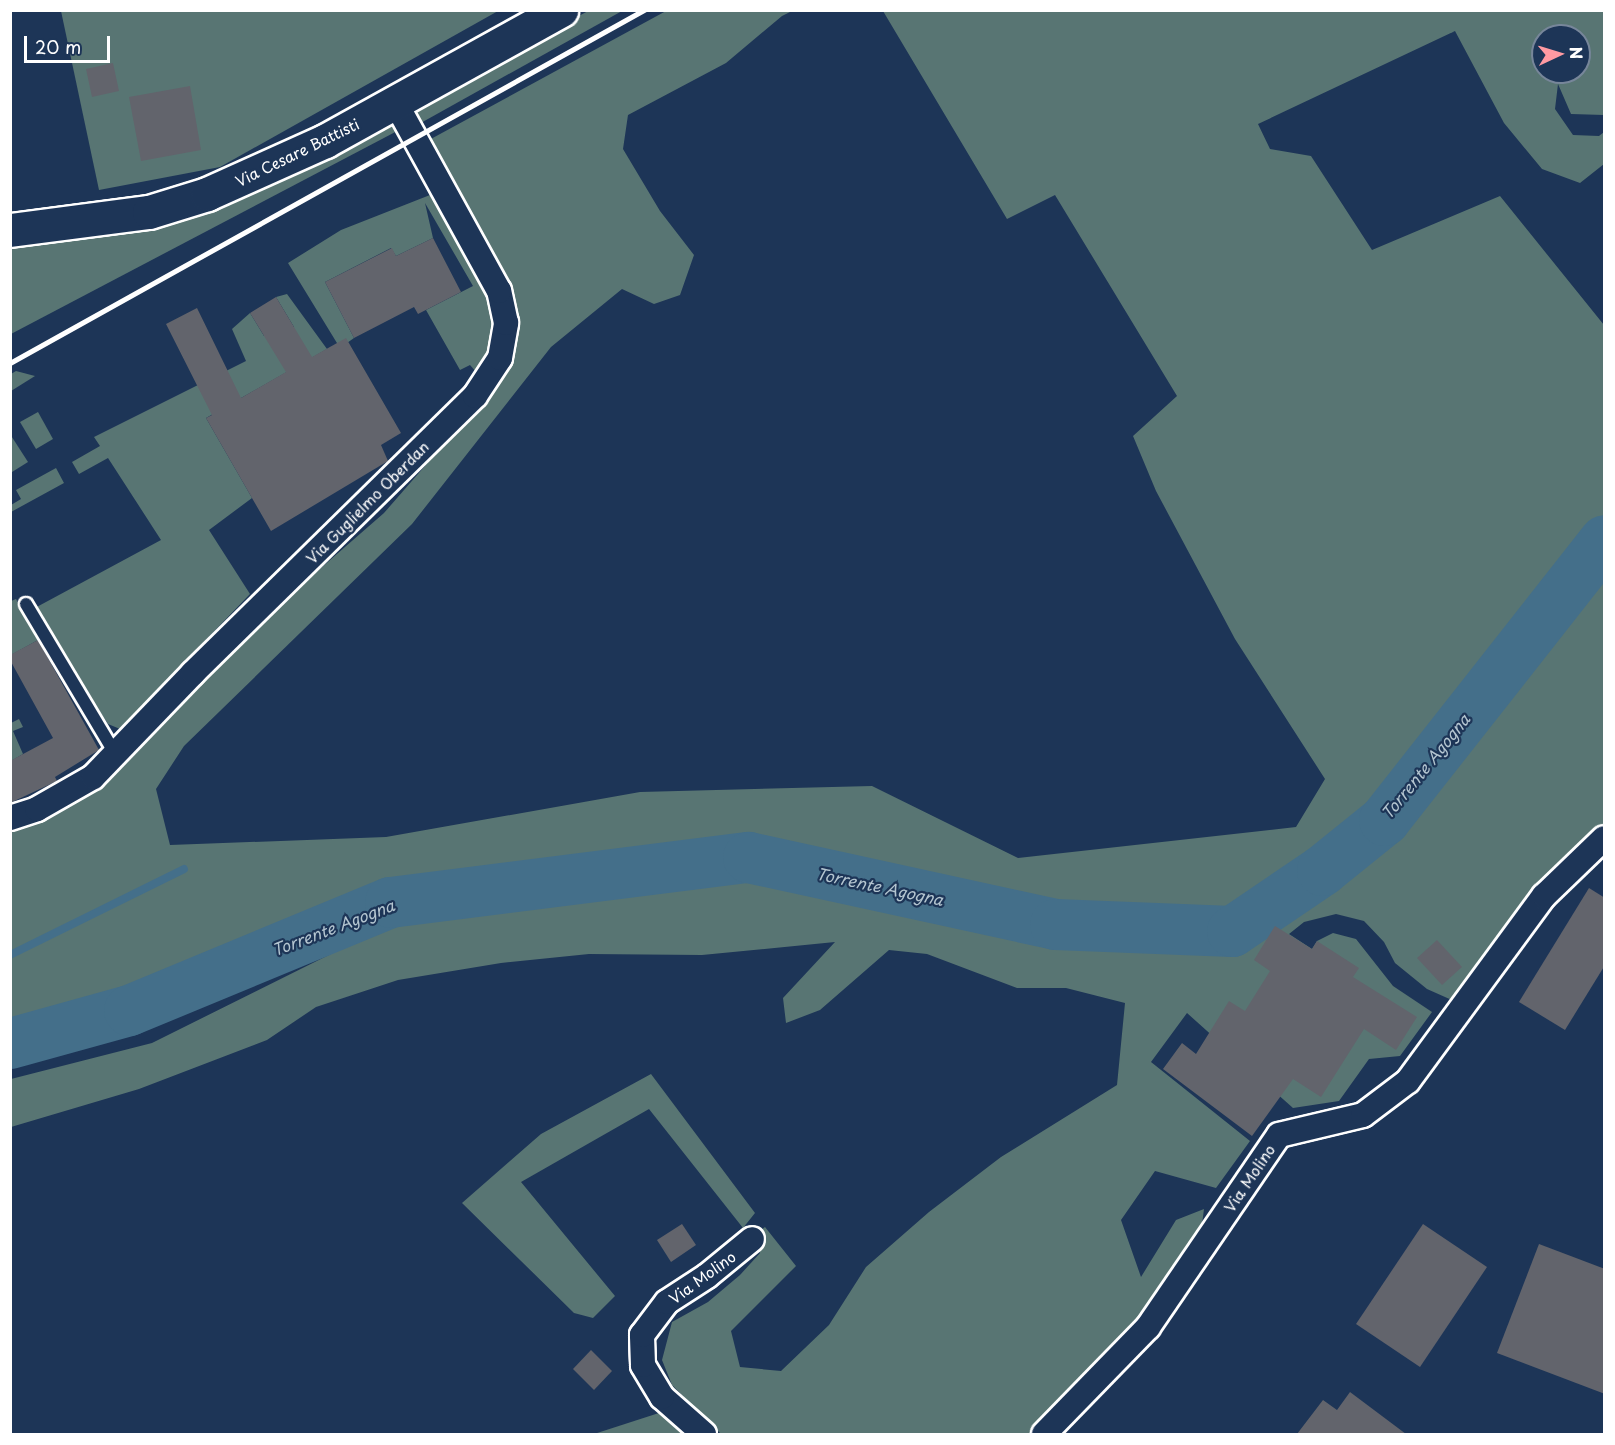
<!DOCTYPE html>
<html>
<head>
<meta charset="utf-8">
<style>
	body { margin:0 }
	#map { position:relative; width:1615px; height:1445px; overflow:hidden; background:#1d3557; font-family:"Playpen Sans",sans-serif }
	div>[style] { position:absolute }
	.green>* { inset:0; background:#587573 }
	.stream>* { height:8px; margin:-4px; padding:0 4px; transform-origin:4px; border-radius:4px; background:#446f8a }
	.river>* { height:51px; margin:-25.5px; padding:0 25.5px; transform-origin:25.5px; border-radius:25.5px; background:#446f8a }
	.building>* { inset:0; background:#62646c }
	.roads { filter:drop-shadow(2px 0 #fff) drop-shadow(-2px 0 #fff) drop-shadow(0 2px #fff) drop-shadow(0 -2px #fff) }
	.lane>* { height:12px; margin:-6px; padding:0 6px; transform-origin:6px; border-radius:6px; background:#1d3557 }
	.street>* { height:24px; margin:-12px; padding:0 12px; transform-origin:12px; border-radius:12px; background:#1d3557 }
	.secondary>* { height:33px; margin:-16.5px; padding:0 16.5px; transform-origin:16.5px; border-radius:16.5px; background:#1d3557 }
	.rail>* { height:4.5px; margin:-2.25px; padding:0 2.25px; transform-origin:2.25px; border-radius:2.25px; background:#fff }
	span { translate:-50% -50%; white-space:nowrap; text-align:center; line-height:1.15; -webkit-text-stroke:4.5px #1d3557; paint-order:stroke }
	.street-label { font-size:15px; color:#fff }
	.water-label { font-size:16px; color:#b4c5d0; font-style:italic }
	.frame { position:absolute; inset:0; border:12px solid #fff; pointer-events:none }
	.north { position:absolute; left:1531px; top:24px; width:60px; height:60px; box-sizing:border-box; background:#1d3557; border:2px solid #77869a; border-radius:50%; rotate:86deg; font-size:16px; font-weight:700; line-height:24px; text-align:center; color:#fff }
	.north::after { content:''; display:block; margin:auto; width:21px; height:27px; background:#ff9aa2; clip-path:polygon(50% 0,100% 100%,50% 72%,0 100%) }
	.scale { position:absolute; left:24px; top:36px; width:86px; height:27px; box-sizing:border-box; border:3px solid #fff; border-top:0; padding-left:8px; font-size:18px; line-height:21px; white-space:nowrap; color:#fff; -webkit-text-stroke:4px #1d3557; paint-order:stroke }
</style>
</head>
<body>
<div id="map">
	<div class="green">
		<div style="clip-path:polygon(evenodd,794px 10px,782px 16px,726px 63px,628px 115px,623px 149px,660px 211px,694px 255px,680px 295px,654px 304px,622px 289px,551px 347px,412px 524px,184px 746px,156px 789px,170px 845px,386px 837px,640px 792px,872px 786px,1018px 858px,1296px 827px,1325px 779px,1235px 639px,1156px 491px,1133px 436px,1177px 396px,1055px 195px,1007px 219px,883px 11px,1604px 11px,1604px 115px,1571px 114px,1558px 84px,1555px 109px,1573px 135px,1599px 136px,1604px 132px,1604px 164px,1580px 183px,1542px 169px,1504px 123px,1455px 31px,1258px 124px,1270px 149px,1311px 156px,1372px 250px,1500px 196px,1604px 325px,1604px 535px,1379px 818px,1320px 866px,1229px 929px,1054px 919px,746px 855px,630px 866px,388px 899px,149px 1024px,11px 1053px,10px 824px,37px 815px,384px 513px,478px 405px,515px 335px,515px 302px,504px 271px,429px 140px,666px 11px,794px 10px,1543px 36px,1579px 36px,1579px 72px,1543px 72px,1543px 36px)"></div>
		<div style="clip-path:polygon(61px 11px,498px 11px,220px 167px,99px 190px)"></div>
		<div style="clip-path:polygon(588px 11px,622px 11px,419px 124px,416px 105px)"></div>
		<div style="clip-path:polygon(392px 116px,401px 129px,11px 334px,11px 246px)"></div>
		<div style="clip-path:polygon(430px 195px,490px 294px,499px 322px,490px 356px,477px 373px,470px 365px,460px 370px,426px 310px,473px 286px,425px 203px,433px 238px,396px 256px,391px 248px,325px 282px,354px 338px,340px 348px,288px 263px,341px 230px)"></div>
		<div style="clip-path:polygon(287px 294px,327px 349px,206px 418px,252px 498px,209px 530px,250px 594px,120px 729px,108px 724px,33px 609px,161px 540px,108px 458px,79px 474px,72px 462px,100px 446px,94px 437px,246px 361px,232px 329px,250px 313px,264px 336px,274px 329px,294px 327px,276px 297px)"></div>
		<div style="clip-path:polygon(16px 371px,35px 376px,11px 391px,11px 374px)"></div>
		<div style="clip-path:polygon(38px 412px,53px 439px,36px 449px,20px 422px)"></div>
		<div style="clip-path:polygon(10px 434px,28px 462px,12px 472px,10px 471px)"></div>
		<div style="clip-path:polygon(56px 468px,64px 483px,11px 512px,11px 505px,21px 499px,16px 490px)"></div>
		<div style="clip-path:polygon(1604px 551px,1604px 833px,1454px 1001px,1427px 989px,1395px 963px,1384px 942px,1364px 921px,1336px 914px,1304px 922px,1289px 934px,1312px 949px,1317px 941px,1333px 933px,1356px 939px,1393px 986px,1432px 1012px,1400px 1056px,1369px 1059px,1339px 1101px,1293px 1108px,1187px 1013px,1151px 1062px,1250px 1141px,1216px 1188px,1155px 1171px,1121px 1220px,1141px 1277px,1176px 1220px,1204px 1209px,1201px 1232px,1122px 1341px,1033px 1434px,721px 1434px,672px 1385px,662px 1360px,672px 1322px,708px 1302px,740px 1275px,760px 1253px,753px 1236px,765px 1227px,796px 1266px,731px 1331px,740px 1367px,781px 1371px,829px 1325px,866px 1267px,929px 1212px,1001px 1157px,1117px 1085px,1125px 1003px,1066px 988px,1017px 988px,927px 954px,889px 950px,820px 1010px,786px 1023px,783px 998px,835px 942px,702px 955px,589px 954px,501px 963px,398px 980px,316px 1007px,267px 1040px,139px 1089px,11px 1127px,11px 1079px,152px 1043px,391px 924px,633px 884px,752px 874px,919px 908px,1052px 943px,1188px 945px,1233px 937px,1324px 875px,1387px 825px)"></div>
		<div style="clip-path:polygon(16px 599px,38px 640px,11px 655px,11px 601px)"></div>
		<div style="clip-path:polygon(19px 719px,23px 727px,13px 731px,23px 754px,11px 761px,11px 723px)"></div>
		<div style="clip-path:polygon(651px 1074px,755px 1213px,743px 1228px,649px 1109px,521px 1182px,615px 1296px,593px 1318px,574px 1313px,462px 1203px,541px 1134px)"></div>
		<div style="clip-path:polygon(662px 1412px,683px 1434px,594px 1434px)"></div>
	</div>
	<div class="stream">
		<div style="left:10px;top:955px;width:194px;rotate:-26.3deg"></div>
	</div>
	<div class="river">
		<div style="left:10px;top:1043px;width:123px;rotate:-15.5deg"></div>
		<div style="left:129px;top:1010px;width:282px;rotate:-22.5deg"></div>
		<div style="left:390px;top:902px;width:361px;rotate:-7.2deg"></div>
		<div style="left:748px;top:857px;width:314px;rotate:12.3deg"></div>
		<div style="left:1055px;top:924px;width:177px;rotate:2.3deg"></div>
		<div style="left:1232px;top:931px;width:109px;rotate:-34.1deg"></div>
		<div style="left:1322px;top:870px;width:80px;rotate:-38.9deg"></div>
		<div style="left:1384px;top:820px;width:356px;rotate:-51.8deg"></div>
	</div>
	<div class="building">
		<div style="clip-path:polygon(113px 63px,119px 91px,92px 97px,86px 69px)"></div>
		<div style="clip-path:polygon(190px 86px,201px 150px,141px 161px,129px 97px)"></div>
		<div style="clip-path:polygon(433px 238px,461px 292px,418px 314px,414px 307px,354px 338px,325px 282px,392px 248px,396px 256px)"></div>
		<div style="clip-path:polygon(276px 297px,312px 357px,346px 338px,401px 433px,381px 445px,388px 461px,271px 531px,206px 418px,212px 415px,166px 324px,197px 308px,241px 398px,286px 372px,250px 313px)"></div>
		<div style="clip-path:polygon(38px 640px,99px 750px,55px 777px,57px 781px,10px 803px,10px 761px,53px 738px,10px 660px,10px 655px)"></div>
		<div style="clip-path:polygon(1589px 888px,1605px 898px,1605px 965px,1565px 1030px,1519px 1002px)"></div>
		<div style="clip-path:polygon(1275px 926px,1312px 949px,1317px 941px,1359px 968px,1353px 977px,1417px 1017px,1396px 1050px,1364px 1029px,1321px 1097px,1293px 1079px,1252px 1136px,1163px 1069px,1182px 1043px,1196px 1054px,1229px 1001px,1245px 1011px,1270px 971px,1254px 960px)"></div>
		<div style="clip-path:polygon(1437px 940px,1462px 967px,1442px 985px,1417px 958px)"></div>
		<div style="clip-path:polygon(682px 1224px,696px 1245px,671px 1262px,657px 1240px)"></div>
		<div style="clip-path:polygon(1423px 1224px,1487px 1267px,1420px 1367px,1356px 1324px)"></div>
		<div style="clip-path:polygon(1539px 1244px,1605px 1269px,1605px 1394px,1497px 1353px)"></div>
		<div style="clip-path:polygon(591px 1350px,612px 1371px,594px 1390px,573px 1369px)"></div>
		<div style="clip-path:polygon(1350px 1392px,1406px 1434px,1297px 1434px,1323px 1400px,1337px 1410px)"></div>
	</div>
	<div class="roads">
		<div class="lane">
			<div style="left:26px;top:604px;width:176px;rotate:59.2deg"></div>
		</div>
		<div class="street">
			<div style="left:10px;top:818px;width:28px;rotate:-18deg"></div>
			<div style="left:37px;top:809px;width:64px;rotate:-29.7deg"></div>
			<div style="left:93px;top:777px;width:144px;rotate:-46.1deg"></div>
			<div style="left:193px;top:673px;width:395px;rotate:-44.5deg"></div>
			<div style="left:475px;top:396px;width:45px;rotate:-56.7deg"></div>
			<div style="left:500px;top:358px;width:36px;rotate:-80deg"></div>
			<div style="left:506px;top:323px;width:33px;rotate:-102deg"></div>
			<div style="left:499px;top:291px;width:216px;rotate:-118.8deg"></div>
			<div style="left:704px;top:1434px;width:56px;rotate:-138.6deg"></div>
			<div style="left:662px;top:1397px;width:37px;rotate:-121deg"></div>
			<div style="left:643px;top:1365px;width:30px;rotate:-92deg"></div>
			<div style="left:642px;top:1335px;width:41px;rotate:-52.9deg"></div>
			<div style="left:667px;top:1302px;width:48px;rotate:-33deg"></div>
			<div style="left:707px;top:1276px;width:58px;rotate:-39.4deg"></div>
			<div style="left:1044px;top:1434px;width:149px;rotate:-45.8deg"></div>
			<div style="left:1148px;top:1327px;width:232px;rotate:-55.7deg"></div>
			<div style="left:1279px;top:1135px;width:86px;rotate:-13.4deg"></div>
			<div style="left:1363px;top:1115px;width:56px;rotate:-37.1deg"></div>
			<div style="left:1408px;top:1081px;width:230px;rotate:-53.7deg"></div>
			<div style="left:1544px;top:896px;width:83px;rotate:-44deg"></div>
		</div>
		<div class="secondary">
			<div style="left:10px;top:230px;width:140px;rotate:-7.4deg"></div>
			<div style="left:149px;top:212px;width:61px;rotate:-17.2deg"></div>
			<div style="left:207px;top:194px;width:129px;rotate:-24.2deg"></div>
			<div style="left:325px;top:141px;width:270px;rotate:-29deg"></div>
		</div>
	</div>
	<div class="rail">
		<div style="left:10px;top:363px;width:726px;rotate:-29.11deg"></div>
	</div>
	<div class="street-label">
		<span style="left:297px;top:152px;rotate:-26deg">Via Cesare Battisti</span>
		<span style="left:367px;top:502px;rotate:-45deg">Via Guglielmo Oberdan</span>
		<span style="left:1249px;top:1178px;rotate:-56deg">Via Molino</span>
		<span style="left:702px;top:1277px;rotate:-36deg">Via Molino</span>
	</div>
	<div class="water-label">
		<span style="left:1425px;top:766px;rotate:-51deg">Torrente Agogna</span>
		<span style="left:880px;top:886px;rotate:12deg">Torrente Agogna</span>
		<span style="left:333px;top:927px;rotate:-21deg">Torrente Agogna</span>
	</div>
	<div class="frame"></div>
	<div class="north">N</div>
	<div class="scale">20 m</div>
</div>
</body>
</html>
